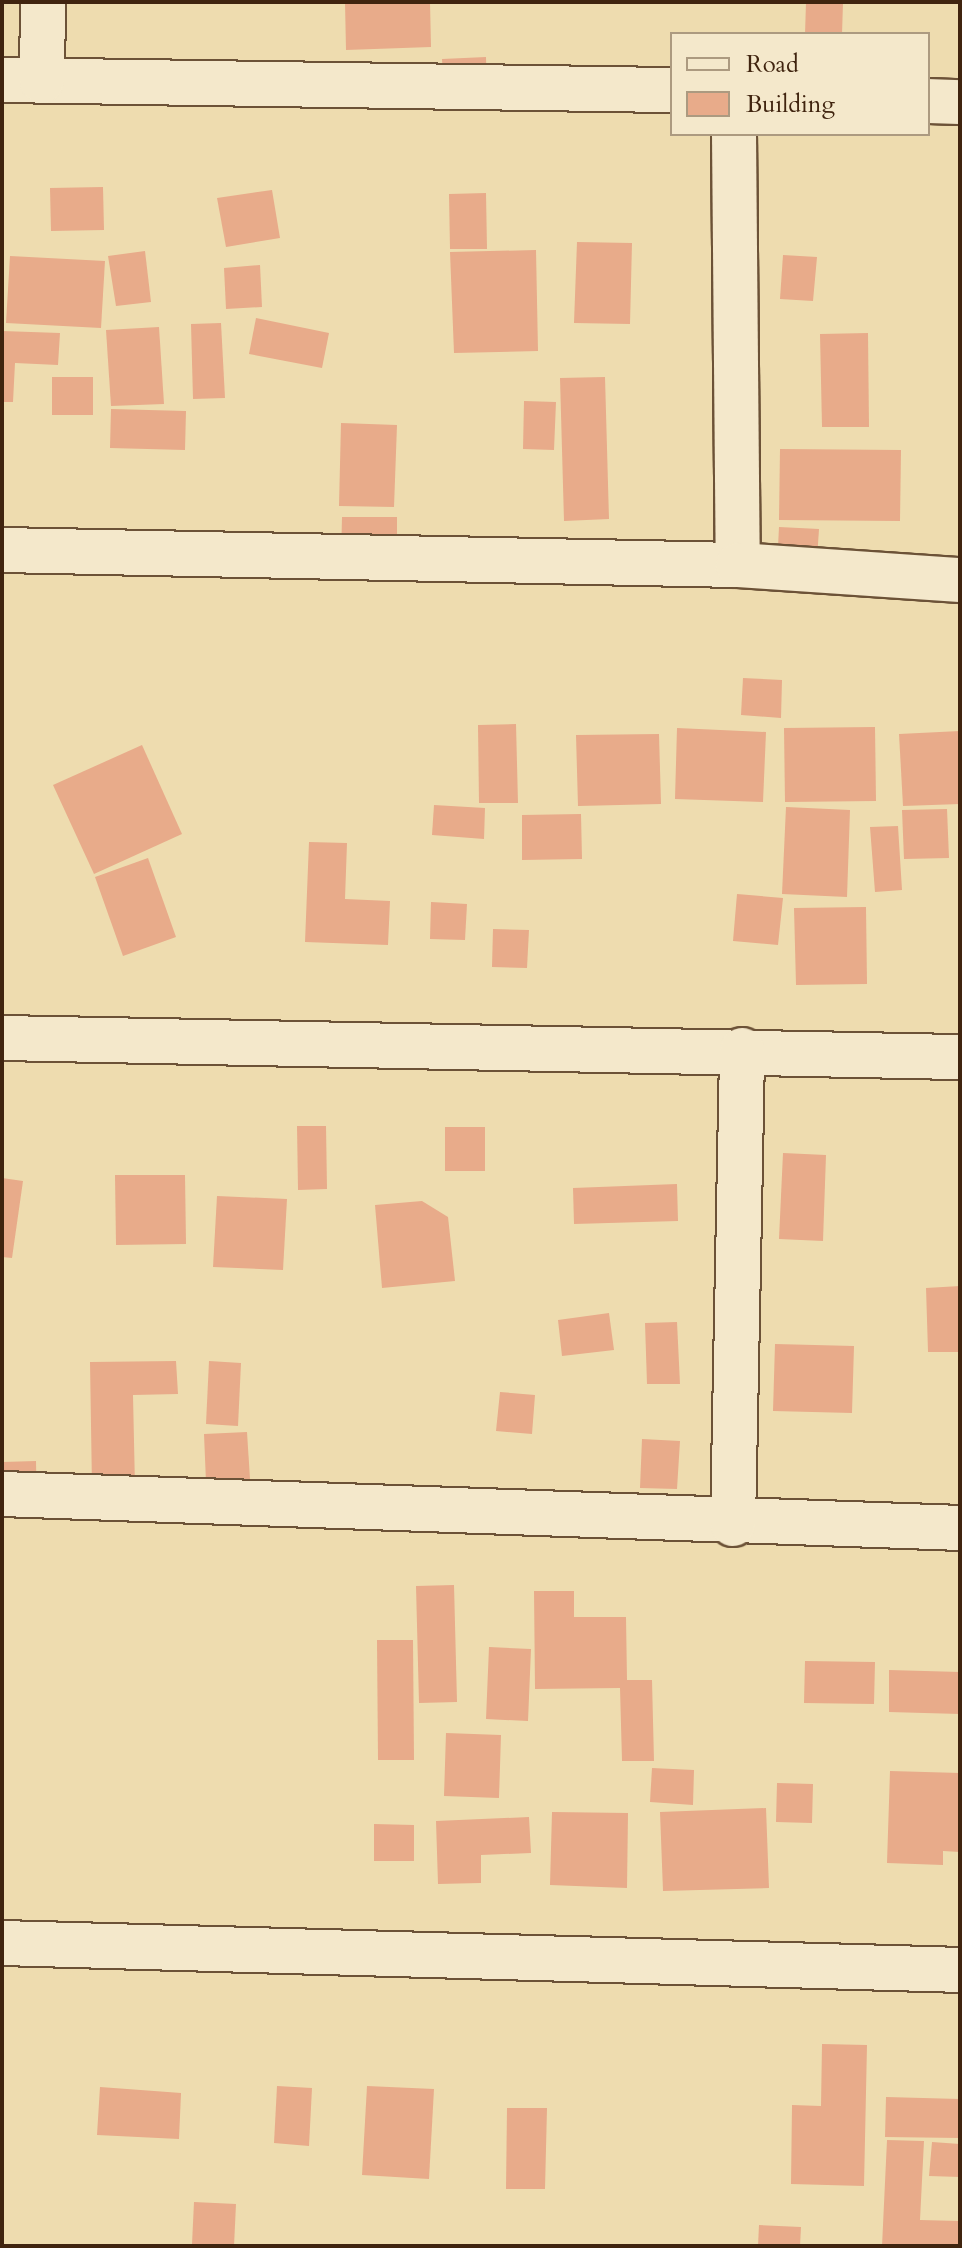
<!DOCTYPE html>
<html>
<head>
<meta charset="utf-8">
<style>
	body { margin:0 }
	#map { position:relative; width:962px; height:2248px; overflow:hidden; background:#eedcaf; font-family:Cardo,serif }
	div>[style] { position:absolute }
	.building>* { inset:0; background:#e8ab8a }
	.roads { filter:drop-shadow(2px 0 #6c5237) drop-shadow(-2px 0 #6c5237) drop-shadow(0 2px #6c5237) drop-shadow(0 -2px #6c5237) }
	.street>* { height:44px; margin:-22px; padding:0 22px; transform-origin:22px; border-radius:22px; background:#f4e8cb }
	span { translate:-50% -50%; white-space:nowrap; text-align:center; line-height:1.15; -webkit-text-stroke:6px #f4e8cb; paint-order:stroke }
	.frame { position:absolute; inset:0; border:4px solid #40240f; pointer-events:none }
	.legend { position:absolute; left:670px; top:32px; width:260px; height:104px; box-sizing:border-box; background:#f4e8cb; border:2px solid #ac9a80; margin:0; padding:10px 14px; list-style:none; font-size:24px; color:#40240f }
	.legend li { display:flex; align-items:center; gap:16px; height:40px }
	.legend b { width:40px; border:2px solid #ac9a80 }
</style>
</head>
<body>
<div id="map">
	<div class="building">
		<div style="clip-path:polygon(345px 2px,430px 2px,431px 47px,346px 50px)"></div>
		<div style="clip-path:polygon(806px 2px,843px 2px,842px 34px,805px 34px)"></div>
		<div style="clip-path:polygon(486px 57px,487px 94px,444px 95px,442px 59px)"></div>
		<div style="clip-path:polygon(103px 187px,104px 230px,51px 231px,50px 188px)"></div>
		<div style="clip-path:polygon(272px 190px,280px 238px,226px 247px,217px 198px)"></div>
		<div style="clip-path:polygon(486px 193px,487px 249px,450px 249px,449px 194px)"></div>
		<div style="clip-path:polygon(577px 242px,632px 243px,630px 324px,574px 323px)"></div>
		<div style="clip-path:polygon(536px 250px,538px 351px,454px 353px,450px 252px)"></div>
		<div style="clip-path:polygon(145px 251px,151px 302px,116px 306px,108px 256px)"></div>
		<div style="clip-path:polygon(783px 255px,817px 257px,813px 301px,780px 299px)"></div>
		<div style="clip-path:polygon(10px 256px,105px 261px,101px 328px,6px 323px)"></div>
		<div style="clip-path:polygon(260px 265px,262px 307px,226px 309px,224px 268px)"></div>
		<div style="clip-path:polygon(256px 318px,329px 333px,322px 368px,249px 354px)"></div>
		<div style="clip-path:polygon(221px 323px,225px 398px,193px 399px,191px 324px)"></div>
		<div style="clip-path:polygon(159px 327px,164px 404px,111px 406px,106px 330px)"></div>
		<div style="clip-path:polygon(2px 331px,60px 333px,58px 365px,15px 363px,13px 402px,2px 402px)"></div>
		<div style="clip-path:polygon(868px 333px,869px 427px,822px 427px,820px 334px)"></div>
		<div style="clip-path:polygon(52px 377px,93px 377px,93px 415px,52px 415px)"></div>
		<div style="clip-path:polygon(605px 377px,609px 519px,564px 521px,560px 378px)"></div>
		<div style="clip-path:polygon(524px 401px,556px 402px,554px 450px,523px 449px)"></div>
		<div style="clip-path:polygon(111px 409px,186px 411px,185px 450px,110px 448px)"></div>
		<div style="clip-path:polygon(341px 423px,397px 425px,394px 507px,339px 506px)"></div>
		<div style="clip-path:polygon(780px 449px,901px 450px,900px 521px,779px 520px)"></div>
		<div style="clip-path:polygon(342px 517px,397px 517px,397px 559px,341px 558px)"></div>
		<div style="clip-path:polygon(779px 527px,819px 529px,815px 589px,776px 587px)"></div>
		<div style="clip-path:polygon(743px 678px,782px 680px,781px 718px,741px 715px)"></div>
		<div style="clip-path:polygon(516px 724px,518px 803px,479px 803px,478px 725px)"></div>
		<div style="clip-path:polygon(875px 727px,876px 801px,785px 802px,784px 728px)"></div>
		<div style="clip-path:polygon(677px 728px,766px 732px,763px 802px,675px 799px)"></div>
		<div style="clip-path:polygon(960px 731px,960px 804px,903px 806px,899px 734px)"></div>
		<div style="clip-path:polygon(659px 734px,661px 804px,578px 806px,576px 735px)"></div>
		<div style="clip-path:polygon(142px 745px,182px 834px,94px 874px,53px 785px)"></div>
		<div style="clip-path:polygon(434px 805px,485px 808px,484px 839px,432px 835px)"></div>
		<div style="clip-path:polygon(786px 807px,850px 810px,847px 897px,782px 894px)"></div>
		<div style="clip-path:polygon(947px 809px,949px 858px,904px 859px,902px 810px)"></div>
		<div style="clip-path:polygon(581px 814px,582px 859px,522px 860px,522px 815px)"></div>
		<div style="clip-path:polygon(898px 826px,902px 890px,875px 892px,870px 827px)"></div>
		<div style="clip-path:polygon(309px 842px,347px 843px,345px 899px,390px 901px,388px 945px,305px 942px)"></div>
		<div style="clip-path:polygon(148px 858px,176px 937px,123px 956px,95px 877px)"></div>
		<div style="clip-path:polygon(737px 894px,783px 898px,778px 945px,733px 941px)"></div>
		<div style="clip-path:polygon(431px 902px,467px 904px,465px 940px,430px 939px)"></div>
		<div style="clip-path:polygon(866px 907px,867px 984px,796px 985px,794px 908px)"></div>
		<div style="clip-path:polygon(493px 929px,529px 930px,527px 968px,492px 967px)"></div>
		<div style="clip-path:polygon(297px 1126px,326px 1126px,327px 1189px,298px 1190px)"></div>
		<div style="clip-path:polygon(445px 1127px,485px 1127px,485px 1171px,445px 1171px)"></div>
		<div style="clip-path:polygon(783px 1153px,826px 1155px,823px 1241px,779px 1239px)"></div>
		<div style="clip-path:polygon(115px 1175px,185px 1175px,186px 1244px,116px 1245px)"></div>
		<div style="clip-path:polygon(2px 1178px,23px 1181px,12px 1258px,2px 1257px)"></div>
		<div style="clip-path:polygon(677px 1184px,678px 1221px,574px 1224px,573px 1188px)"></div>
		<div style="clip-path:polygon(217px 1196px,287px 1199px,283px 1270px,213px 1267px)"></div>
		<div style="clip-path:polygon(422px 1201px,448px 1217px,455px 1281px,382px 1288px,375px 1205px)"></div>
		<div style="clip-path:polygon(960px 1286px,960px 1352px,928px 1352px,926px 1288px)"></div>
		<div style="clip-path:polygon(609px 1313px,614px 1350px,562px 1356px,558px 1320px)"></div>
		<div style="clip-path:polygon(677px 1322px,680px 1384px,647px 1384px,645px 1323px)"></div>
		<div style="clip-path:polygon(775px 1344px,854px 1346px,852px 1413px,773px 1411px)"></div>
		<div style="clip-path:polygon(176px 1361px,178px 1394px,133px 1395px,135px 1487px,92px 1488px,90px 1362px)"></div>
		<div style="clip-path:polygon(209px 1361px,241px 1363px,238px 1426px,206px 1424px)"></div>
		<div style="clip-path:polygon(500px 1392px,535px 1395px,532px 1434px,496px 1431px)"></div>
		<div style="clip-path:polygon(247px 1432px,250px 1479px,206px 1482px,204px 1434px)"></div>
		<div style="clip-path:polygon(642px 1439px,680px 1441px,677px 1489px,640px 1488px)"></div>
		<div style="clip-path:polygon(36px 1461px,37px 1517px,2px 1518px,2px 1462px)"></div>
		<div style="clip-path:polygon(454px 1585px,457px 1702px,419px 1703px,416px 1586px)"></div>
		<div style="clip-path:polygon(534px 1591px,574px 1591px,574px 1617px,626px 1617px,627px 1680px,652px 1680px,654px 1761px,622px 1761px,620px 1688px,535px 1689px)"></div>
		<div style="clip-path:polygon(377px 1640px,413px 1640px,414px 1760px,378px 1760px)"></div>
		<div style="clip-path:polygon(489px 1647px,531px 1649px,528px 1721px,486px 1719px)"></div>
		<div style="clip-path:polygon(805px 1661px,875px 1662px,874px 1704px,804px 1703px)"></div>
		<div style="clip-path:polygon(889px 1670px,960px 1672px,960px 1714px,889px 1712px)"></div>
		<div style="clip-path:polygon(446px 1733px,501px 1735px,499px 1798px,444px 1796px)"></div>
		<div style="clip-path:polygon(652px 1768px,694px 1770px,693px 1805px,650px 1802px)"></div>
		<div style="clip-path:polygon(890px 1771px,960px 1773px,960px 1852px,943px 1851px,943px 1865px,887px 1863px)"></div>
		<div style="clip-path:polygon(777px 1783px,813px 1784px,812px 1823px,776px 1822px)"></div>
		<div style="clip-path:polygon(766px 1808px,769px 1888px,663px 1891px,660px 1812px)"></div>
		<div style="clip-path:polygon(552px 1812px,628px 1813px,627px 1888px,550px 1885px)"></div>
		<div style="clip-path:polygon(529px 1817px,531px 1853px,481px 1855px,481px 1883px,438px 1884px,436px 1821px)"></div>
		<div style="clip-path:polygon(374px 1824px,414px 1825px,414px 1861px,374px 1861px)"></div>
		<div style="clip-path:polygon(822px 2044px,867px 2045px,864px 2186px,791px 2184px,792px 2105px,821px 2106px)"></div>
		<div style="clip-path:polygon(277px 2086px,312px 2088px,309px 2146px,274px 2143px)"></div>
		<div style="clip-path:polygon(367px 2086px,434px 2089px,429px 2179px,362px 2175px)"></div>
		<div style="clip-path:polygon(100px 2087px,181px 2093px,179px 2139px,97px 2135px)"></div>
		<div style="clip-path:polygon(886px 2097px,960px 2099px,960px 2138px,885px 2137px)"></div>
		<div style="clip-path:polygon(507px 2108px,547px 2108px,545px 2189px,506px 2189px)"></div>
		<div style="clip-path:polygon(887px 2140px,924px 2141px,920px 2220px,960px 2221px,960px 2246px,882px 2246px)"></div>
		<div style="clip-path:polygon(932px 2142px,960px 2144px,960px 2177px,929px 2176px)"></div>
		<div style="clip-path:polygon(194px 2202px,236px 2204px,234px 2246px,192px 2244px)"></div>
		<div style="clip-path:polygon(759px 2225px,801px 2227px,800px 2246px,758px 2246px)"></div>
	</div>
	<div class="roads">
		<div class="street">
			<div style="left:2px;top:80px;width:670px;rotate:0.86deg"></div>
			<div style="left:42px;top:81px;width:79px;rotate:-89.3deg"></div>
			<div style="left:928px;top:101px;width:32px;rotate:2deg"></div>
			<div style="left:734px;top:134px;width:431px;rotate:89.5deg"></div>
			<div style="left:2px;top:550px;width:736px;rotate:1.17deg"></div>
			<div style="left:738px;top:565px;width:223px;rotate:3.9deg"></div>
			<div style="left:2px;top:1038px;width:958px;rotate:1.14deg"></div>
			<div style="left:2px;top:1494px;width:959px;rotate:2.03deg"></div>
			<div style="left:733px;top:1524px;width:474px;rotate:-88.9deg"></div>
			<div style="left:2px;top:1943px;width:958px;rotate:1.61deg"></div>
		</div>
	</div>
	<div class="frame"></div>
	<ul class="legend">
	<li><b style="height:10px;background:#f4e8cb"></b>Road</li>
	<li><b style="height:22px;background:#e8ab8a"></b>Building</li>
	</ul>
</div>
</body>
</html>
